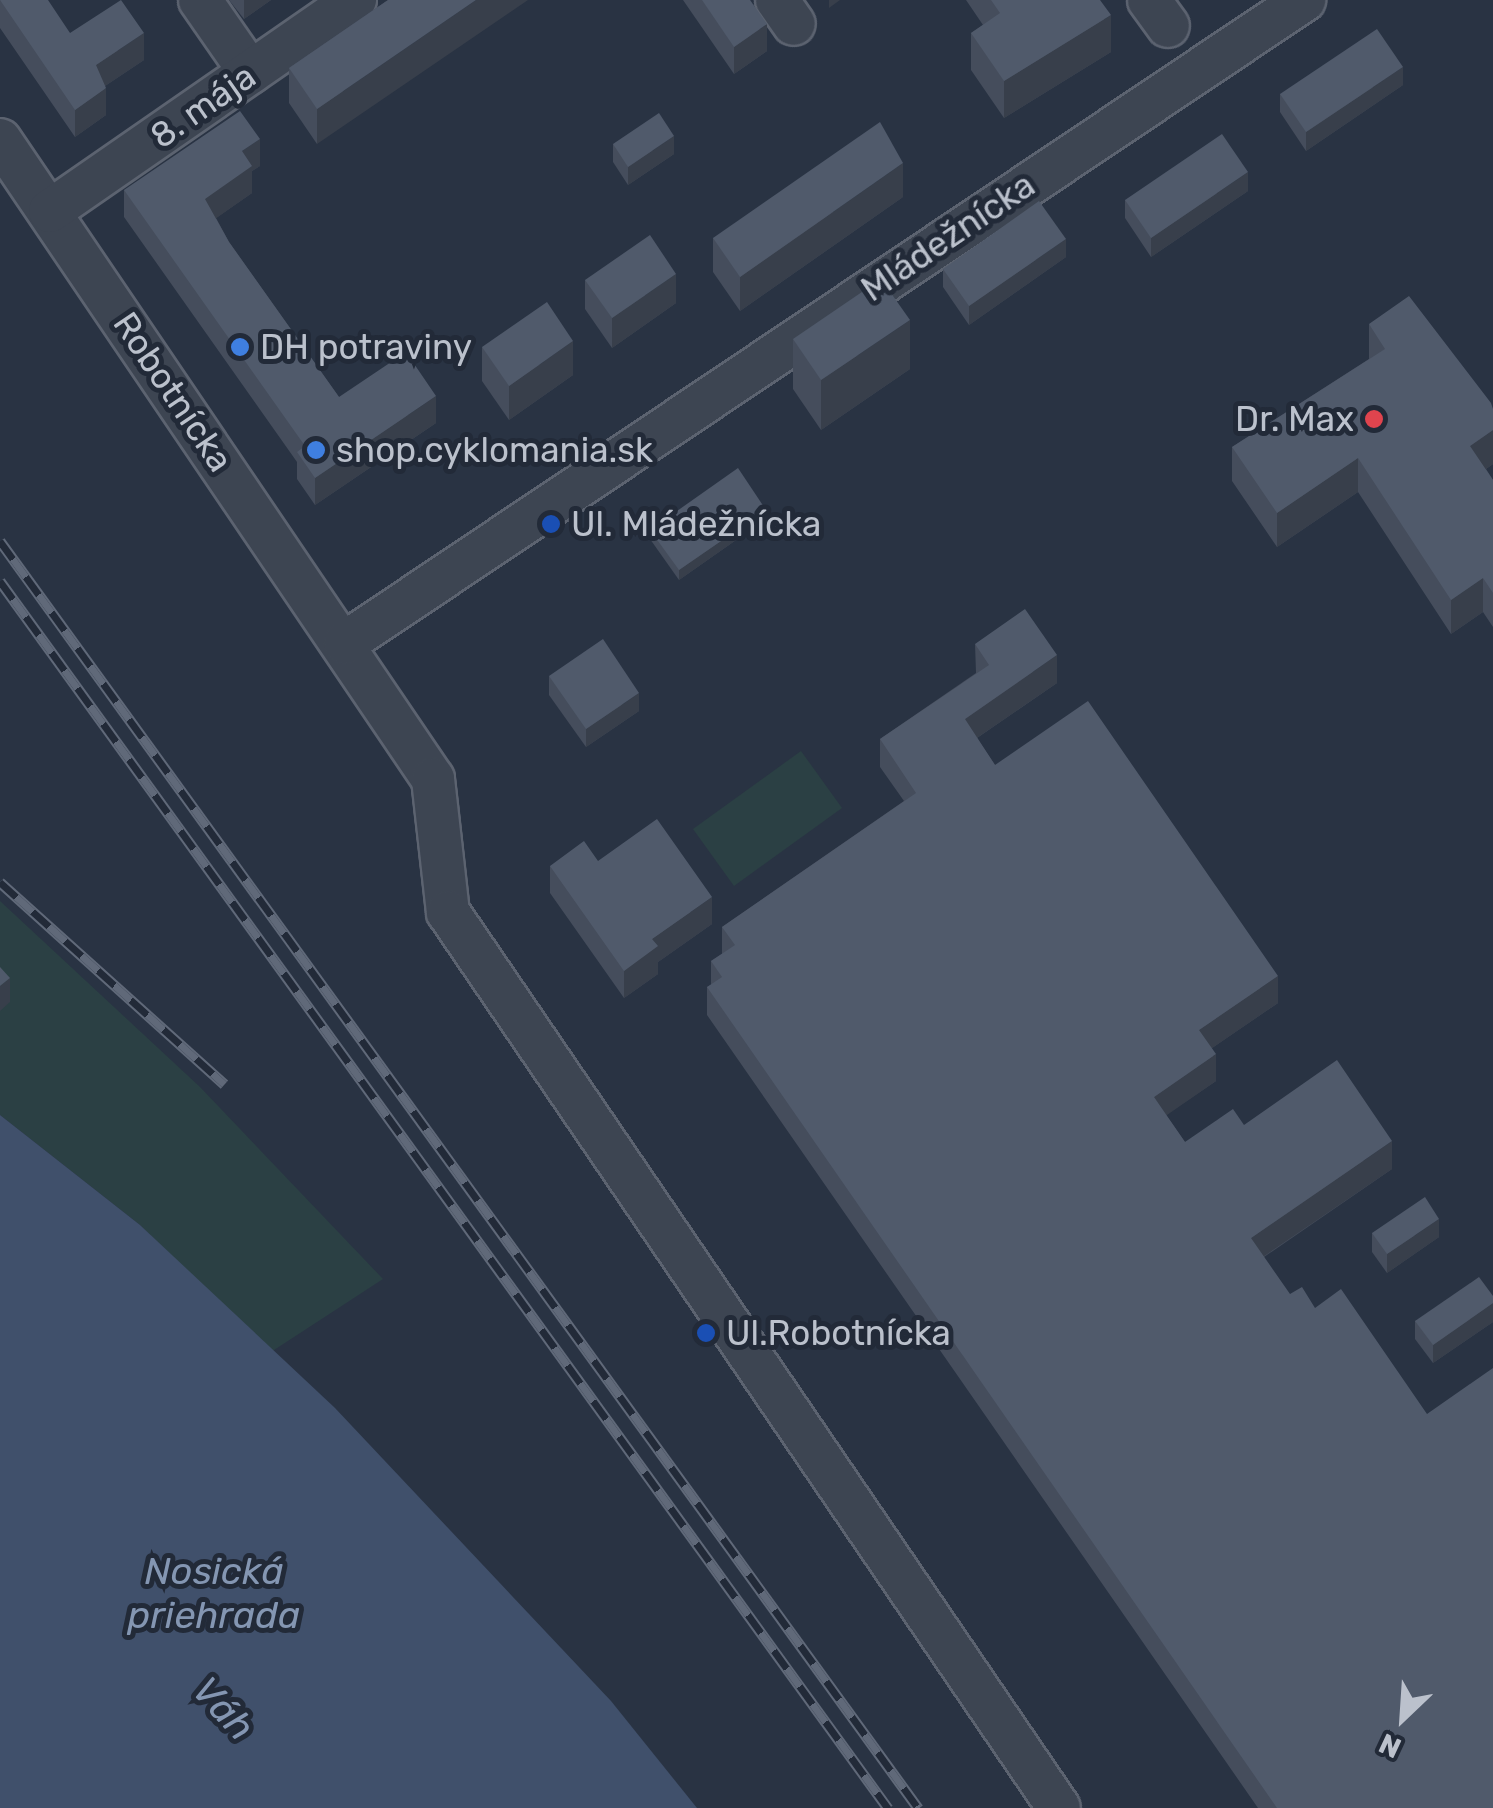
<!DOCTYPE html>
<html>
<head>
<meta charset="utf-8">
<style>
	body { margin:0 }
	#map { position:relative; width:1493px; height:1808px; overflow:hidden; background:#293343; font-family:Rubik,sans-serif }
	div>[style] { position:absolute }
	.green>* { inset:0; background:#2b4044 }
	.water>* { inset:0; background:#40506b }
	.roads { filter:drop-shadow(2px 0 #5c6370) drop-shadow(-2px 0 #5c6370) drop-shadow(0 2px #5c6370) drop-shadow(0 -2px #5c6370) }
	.minor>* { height:42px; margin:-21px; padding:0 21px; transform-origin:21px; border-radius:21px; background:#3d4552 }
	.rail>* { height:11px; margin-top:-5.5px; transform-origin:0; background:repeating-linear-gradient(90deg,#222a38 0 22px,#606979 0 44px); box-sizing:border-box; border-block:2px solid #606979 }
	.wall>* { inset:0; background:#454d5c }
	.shaded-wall>* { inset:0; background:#383f4b }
	.building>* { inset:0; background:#505a6b }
	.dots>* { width:28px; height:28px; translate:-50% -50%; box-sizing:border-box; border:5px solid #222a38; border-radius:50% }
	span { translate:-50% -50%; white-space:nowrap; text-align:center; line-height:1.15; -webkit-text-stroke:10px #222a38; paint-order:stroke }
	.street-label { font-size:35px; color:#bbc1cc }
	.poi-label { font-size:35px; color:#bbc1cc }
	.left { translate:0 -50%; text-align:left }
	.right { translate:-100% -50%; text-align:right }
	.water-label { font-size:38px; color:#8496b2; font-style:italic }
	.north { position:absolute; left:1353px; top:1668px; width:100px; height:100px; -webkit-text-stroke:8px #222a38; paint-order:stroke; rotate:205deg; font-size:28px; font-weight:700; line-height:40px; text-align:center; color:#bbc1cc }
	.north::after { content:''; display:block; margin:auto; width:35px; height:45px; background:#bbc1cc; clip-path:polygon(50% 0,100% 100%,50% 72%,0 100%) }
</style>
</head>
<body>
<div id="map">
	<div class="green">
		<div style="clip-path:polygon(801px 751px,842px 808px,734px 886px,693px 829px)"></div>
		<div style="clip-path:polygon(0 901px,200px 1087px,383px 1279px,271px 1352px,140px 1225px,0 1115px)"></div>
	</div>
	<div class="water">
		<div style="clip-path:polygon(0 1115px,140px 1225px,335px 1408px,611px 1701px,697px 1808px,0 1808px)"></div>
	</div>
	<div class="roads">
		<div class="minor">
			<div style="left:200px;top:0;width:88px;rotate:55.2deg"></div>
			<div style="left:777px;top:0;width:29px;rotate:55deg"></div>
			<div style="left:1149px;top:0;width:32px;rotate:54deg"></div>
			<div style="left:0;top:140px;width:772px;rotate:55.88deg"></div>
			<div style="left:433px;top:779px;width:134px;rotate:83.6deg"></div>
			<div style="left:448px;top:912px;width:1084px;rotate:55.71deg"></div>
			<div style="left:50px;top:211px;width:371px;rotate:-34.7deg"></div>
			<div style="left:345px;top:643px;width:1155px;rotate:-33.84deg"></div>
		</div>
	</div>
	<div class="rail">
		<div style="left:0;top:541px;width:1565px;rotate:54.07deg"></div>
		<div style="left:0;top:581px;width:1515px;rotate:54.11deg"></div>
		<div style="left:0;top:882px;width:302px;rotate:42deg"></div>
	</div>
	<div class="wall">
		<div style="clip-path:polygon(0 0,70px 33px,144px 60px,105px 86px,106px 115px,75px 137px,0 28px)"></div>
		<div style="clip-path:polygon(229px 0,271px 0,244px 19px)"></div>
		<div style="clip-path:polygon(388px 0,317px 144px,289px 103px,289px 68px)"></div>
		<div style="clip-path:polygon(683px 0,750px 0,767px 51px,734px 74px)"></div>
		<div style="clip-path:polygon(966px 0,1100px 0,1111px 52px,1004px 118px,971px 70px,971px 33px,983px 25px)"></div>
		<div style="clip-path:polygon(1403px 85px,1306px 151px,1280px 112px,1280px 94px)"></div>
		<div style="clip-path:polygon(613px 144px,674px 154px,628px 185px,613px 162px)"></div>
		<div style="clip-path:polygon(260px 166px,252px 171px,252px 193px,216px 218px,229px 242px,339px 397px,436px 423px,315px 505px,297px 479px,297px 462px,124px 217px,124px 190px)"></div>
		<div style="clip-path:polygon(1248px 191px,1151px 257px,1125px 218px,1125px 200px)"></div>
		<div style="clip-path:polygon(903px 197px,740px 311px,713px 272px,713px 238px)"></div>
		<div style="clip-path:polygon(1066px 257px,969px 325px,943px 287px,943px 269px)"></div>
		<div style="clip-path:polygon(585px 280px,676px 303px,612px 348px,585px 309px)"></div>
		<div style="clip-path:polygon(1369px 324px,1493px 409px,1493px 464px,1486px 469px,1493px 480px,1493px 627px,1483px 612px,1451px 634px,1358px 492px,1277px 547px,1232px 481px,1232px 447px,1369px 359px)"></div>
		<div style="clip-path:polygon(793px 339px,910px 369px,821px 430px,793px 389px)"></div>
		<div style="clip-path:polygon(482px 347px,573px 375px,509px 420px,482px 381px)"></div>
		<div style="clip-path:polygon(766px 519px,679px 580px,650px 539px,650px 530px)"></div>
		<div style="clip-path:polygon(975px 644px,1057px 683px,977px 738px,995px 765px,1278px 1003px,1212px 1048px,1216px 1081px,1166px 1115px,1185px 1142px,1244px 1125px,1392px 1169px,1264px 1257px,1493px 1808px,1258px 1808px,707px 1015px,707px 987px,711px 985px,711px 961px,722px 954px,722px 927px,904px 801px,880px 767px,880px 739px,976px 673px)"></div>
		<div style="clip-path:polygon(549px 676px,639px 711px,586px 747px,549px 695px)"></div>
		<div style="clip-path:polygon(598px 861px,712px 924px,658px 962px,658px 974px,624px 998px,550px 893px,550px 866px)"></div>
		<div style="clip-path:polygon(1372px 1233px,1439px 1237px,1387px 1273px,1372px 1252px)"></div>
		<div style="clip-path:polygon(1493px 1296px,1493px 1322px,1433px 1363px,1415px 1339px,1415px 1321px)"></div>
	</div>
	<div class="shaded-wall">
		<div style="clip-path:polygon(244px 0,271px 0,244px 19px)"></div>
		<div style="clip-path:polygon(476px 0,528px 0,317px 144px,317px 109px)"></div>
		<div style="clip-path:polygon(829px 0,840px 0,829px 8px)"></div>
		<div style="clip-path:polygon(1111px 15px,1111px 52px,1004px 118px,1004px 81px)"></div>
		<div style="clip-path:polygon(767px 24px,767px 51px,734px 74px,734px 47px)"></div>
		<div style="clip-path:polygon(144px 33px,144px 60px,96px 92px,96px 65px)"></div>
		<div style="clip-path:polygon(1403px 67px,1403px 85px,1306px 151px,1306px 132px)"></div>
		<div style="clip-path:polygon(106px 88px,106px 115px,75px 137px,75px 110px)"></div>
		<div style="clip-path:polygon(674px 136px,674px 154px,628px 185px,628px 167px)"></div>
		<div style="clip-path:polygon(260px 139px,260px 166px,252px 171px,252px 193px,205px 226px,205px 199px,242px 151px)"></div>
		<div style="clip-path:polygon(903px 163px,903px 197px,740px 311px,740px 277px)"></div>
		<div style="clip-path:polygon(1248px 172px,1248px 191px,1151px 257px,1151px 238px)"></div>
		<div style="clip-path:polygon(1066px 239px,1066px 257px,969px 325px,969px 306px)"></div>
		<div style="clip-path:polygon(676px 274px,676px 303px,612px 348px,612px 318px)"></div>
		<div style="clip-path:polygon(910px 320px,910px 369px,821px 430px,821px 380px)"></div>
		<div style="clip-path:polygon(573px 341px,573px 375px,509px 420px,509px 386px)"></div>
		<div style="clip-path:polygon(436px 396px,436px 423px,315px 505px,315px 478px)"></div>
		<div style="clip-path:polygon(1493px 430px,1493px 464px,1470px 480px,1470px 446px)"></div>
		<div style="clip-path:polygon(1358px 458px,1358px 492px,1277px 547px,1277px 513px)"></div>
		<div style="clip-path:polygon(766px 510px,766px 519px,679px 580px,679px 570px)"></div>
		<div style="clip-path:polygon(1483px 578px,1483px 612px,1451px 634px,1451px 600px)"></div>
		<div style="clip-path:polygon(1057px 655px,1057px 683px,965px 746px,965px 719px)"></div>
		<div style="clip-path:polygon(639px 693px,639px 711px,586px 747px,586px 729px)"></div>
		<div style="clip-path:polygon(712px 897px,712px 924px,658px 962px,658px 974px,624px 998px,624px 971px,652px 939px)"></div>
		<div style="clip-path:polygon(1278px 976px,1278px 1003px,1199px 1057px,1199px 1030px)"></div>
		<div style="clip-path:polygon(10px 978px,10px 1002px,0 1011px,0 986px)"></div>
		<div style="clip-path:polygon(1216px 1054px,1216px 1081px,1154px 1124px,1154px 1097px)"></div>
		<div style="clip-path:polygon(1392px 1141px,1392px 1169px,1251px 1265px,1251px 1238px)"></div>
		<div style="clip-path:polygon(1439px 1219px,1439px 1237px,1387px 1273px,1387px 1254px)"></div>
		<div style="clip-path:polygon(1493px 1303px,1493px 1322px,1433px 1363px,1433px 1345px)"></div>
	</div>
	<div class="building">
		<div style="clip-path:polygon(0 0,48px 0,70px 33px,121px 0,144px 33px,96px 65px,106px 88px,75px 110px)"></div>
		<div style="clip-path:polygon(388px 0,476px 0,317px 109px,289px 68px)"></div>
		<div style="clip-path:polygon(702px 0,750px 0,767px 24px,734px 47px)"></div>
		<div style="clip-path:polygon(991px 0,1100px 0,1111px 15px,1004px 81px,971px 33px,1000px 13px)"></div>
		<div style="clip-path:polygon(1377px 29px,1403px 67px,1306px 132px,1280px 94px)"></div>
		<div style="clip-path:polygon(240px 111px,260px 139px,242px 151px,252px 166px,205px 199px,229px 242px,339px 397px,406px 352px,436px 396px,315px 478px,297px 452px,305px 446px,124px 190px)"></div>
		<div style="clip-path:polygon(659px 113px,674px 136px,628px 167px,613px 144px)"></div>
		<div style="clip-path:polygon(880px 122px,903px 163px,740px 277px,713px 238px)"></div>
		<div style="clip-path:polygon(1222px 134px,1248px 172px,1151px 238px,1125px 200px)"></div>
		<div style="clip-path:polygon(1039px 201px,1066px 239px,969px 306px,943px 269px)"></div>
		<div style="clip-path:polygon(650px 235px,676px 274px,612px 318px,585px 280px)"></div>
		<div style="clip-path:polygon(881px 279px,910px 320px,821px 380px,793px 339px)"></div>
		<div style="clip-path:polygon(1409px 296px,1491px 403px,1493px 409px,1493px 430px,1470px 446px,1493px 480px,1493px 593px,1483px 578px,1451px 600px,1358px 458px,1277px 513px,1232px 447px,1385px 349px,1369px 324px)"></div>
		<div style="clip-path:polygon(547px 302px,573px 341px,509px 386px,482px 347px)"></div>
		<div style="clip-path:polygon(738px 468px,766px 510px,679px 570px,650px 530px)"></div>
		<div style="clip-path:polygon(1025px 609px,1057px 655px,965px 719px,995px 765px,1088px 701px,1278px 976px,1199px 1030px,1216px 1054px,1154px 1097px,1185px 1142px,1233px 1109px,1244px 1125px,1337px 1060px,1392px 1141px,1251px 1238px,1290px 1294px,1302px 1287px,1315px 1308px,1341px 1289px,1427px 1414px,1493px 1368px,1493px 1808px,1277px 1808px,707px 987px,722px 977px,711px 961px,735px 945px,722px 927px,916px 793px,880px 739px,989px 665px,975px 644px)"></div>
		<div style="clip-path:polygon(603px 639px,639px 693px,586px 729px,549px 676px)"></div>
		<div style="clip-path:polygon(657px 819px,712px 897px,652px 939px,658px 946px,624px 971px,550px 866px,584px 841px,598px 861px)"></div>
		<div style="clip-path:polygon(0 967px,10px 978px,0 986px)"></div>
		<div style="clip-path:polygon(1425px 1197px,1439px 1219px,1387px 1254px,1372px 1233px)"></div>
		<div style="clip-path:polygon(1479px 1277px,1493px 1296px,1493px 1303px,1433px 1345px,1415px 1321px)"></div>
	</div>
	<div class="dots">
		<div style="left:240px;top:347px;background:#3f7fe0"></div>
		<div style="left:1374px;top:419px;background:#e0444e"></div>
		<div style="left:316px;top:450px;background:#3f7fe0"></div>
		<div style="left:551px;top:524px;background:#1a4fb4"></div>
		<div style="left:706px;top:1333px;background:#1a4fb4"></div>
	</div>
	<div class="street-label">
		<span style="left:203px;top:106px;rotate:-35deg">8. mája</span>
		<span style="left:948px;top:237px;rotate:-34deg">Mládežnícka</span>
		<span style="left:173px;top:392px;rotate:56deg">Robotnícka</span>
	</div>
	<div class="poi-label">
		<span class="left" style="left:260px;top:347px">DH potraviny</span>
		<span class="right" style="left:1354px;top:419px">Dr. Max</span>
		<span class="left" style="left:336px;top:450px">shop.cyklomania.sk</span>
		<span class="left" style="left:571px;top:524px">Ul. Mládežnícka</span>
		<span class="left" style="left:726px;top:1333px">Ul.Robotnícka</span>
	</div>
	<div class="water-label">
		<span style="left:214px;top:1594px">Nosická<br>priehrada</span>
		<span style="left:223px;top:1709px;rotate:47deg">Váh</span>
	</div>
	<div class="north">N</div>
</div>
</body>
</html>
